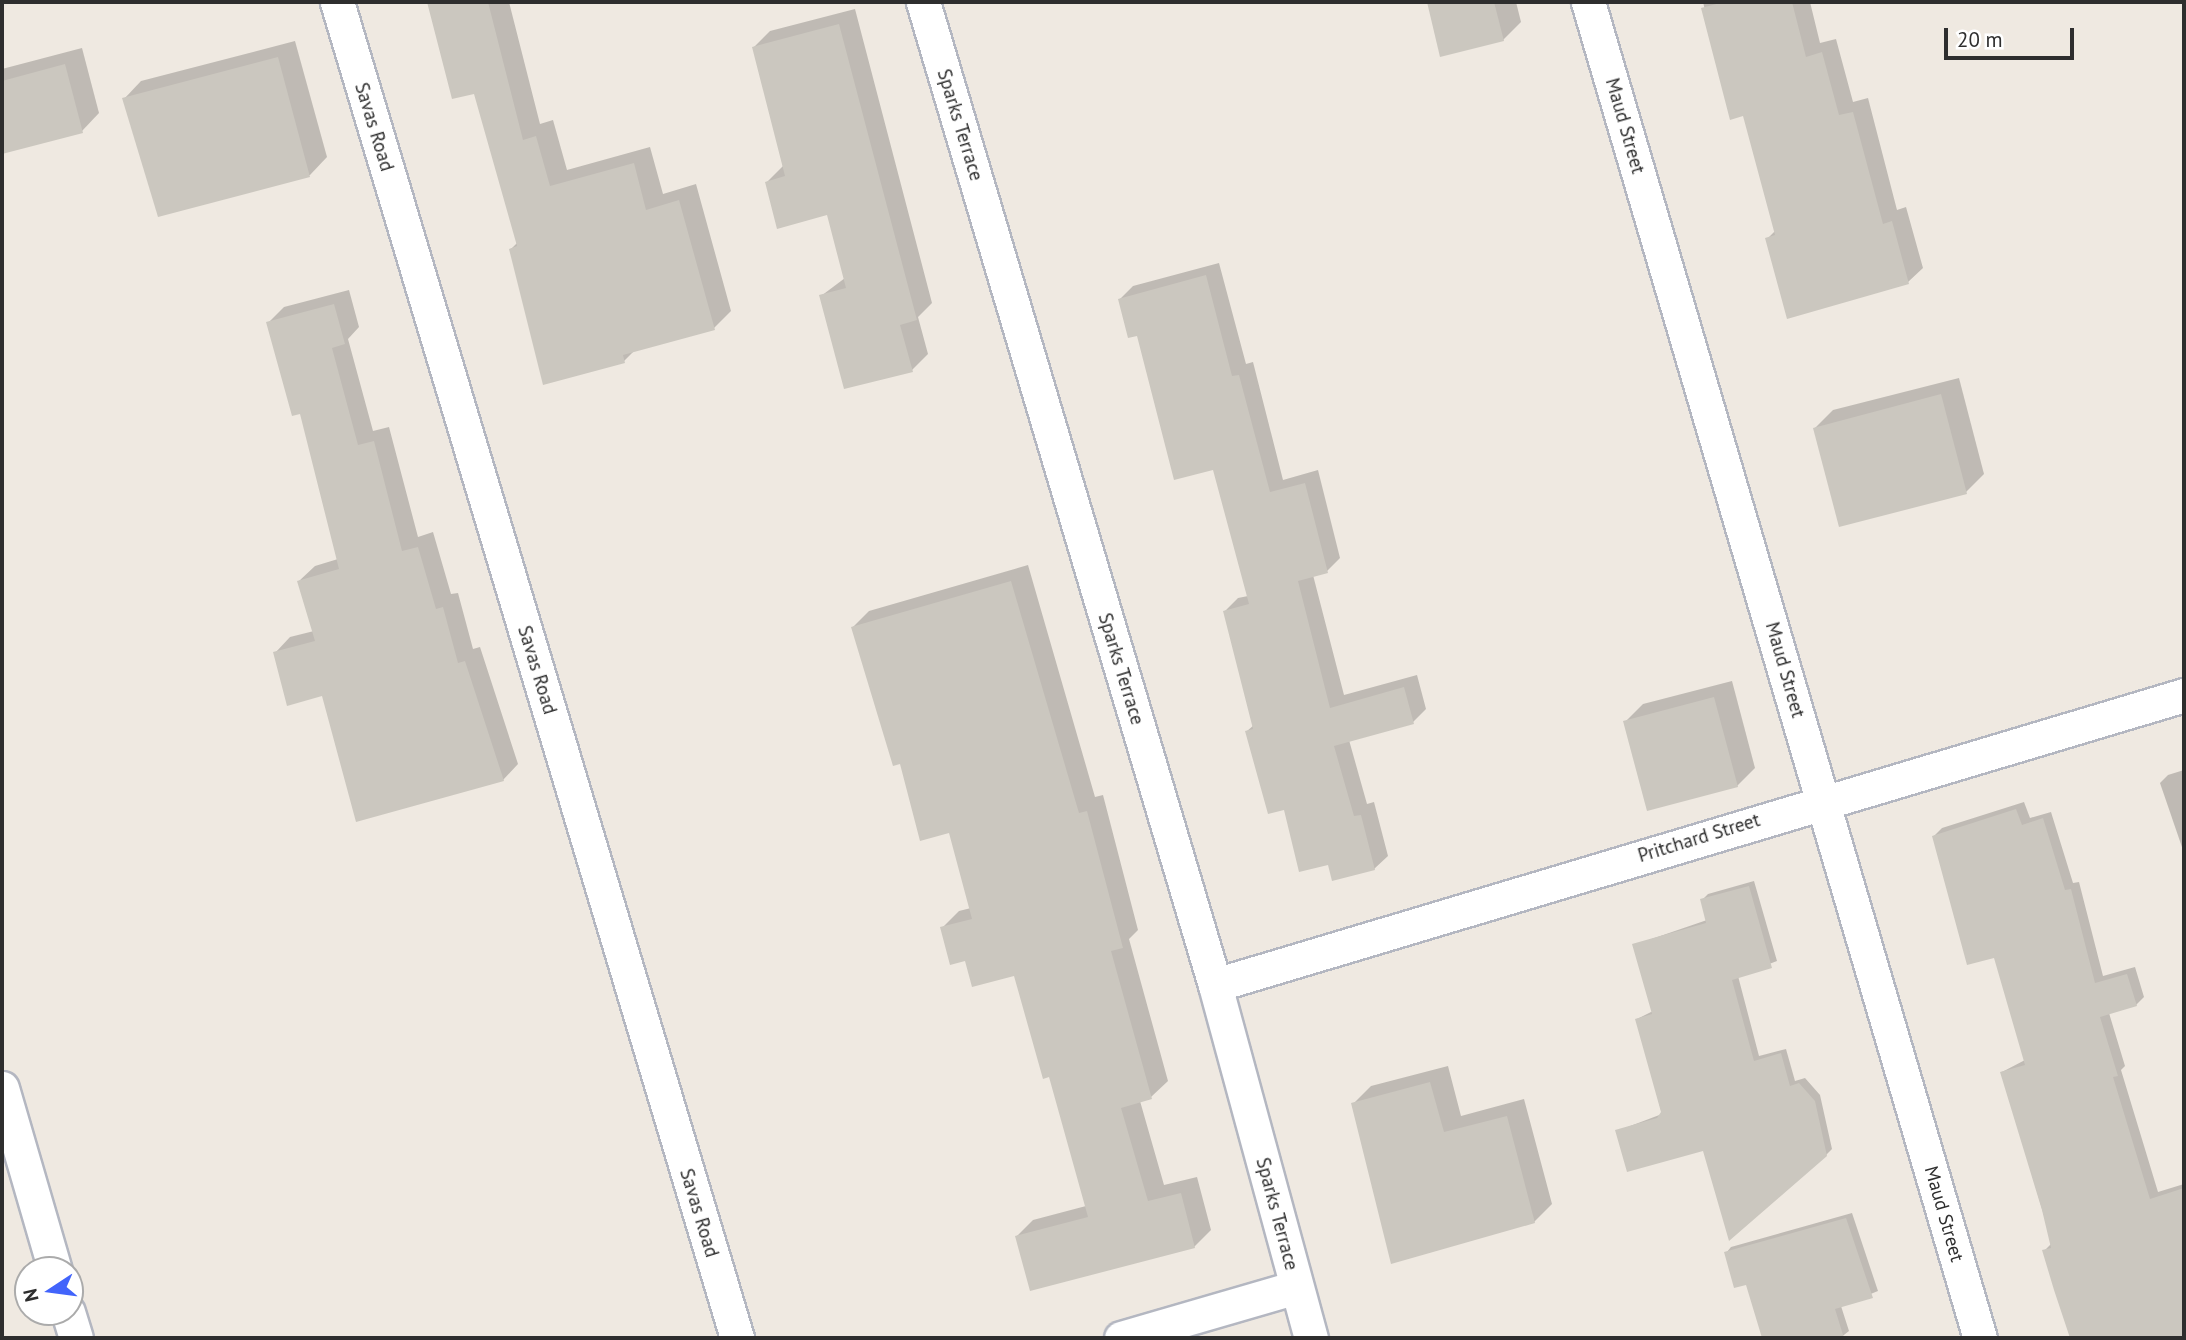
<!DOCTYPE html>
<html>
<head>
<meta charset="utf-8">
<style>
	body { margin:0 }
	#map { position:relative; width:2186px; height:1340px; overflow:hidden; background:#efe9e1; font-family:"PT Sans",sans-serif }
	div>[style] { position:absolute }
	.shadow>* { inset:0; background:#0003 }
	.building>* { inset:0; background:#cbc7bf }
	.roads { filter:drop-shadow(2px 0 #b4b7c1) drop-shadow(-2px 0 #b4b7c1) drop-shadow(0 2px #b4b7c1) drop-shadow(0 -2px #b4b7c1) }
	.minor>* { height:33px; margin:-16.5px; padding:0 16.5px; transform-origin:16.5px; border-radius:16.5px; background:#fff }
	span { translate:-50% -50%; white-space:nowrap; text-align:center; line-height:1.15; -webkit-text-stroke:7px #fff; paint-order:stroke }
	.street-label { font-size:19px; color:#2e2e2e }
	.frame { position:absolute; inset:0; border:4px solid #2e2e2e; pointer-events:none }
	.north { position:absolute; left:14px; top:1256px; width:70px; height:70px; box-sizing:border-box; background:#fff; border:2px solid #ababab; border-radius:50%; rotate:257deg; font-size:19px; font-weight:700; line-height:28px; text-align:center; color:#2e2e2e }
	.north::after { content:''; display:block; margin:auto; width:24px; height:32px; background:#4264fb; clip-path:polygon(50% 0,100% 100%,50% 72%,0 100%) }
	.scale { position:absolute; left:1944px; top:28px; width:130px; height:32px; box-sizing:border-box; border:4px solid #2e2e2e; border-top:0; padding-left:9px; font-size:21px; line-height:24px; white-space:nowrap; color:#2e2e2e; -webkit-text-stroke:5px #fff; paint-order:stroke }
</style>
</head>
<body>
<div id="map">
	<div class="shadow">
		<div style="clip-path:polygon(429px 2px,509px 2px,540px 124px,553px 120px,567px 170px,650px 147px,663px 194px,696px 184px,731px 311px,714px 328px,635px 350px,624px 361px,511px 249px,518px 242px,475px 92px,453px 97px)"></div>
		<div style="clip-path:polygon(1428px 2px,1516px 2px,1521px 22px,1503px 40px,1442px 55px)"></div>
		<div style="clip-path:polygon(1703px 2px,1810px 2px,1820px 43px,1836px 39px,1853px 102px,1868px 98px,1897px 210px,1906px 207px,1923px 268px,1908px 282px,1767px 239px,1776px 230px,1745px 114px,1731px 117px)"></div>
		<div style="clip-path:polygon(855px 9px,932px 303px,918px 317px,928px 354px,912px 370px,821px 296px,845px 278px,829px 213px,767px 182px,783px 166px,754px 47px,770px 31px)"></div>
		<div style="clip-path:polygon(295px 41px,327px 157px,310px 175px,160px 214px,124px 99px,141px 81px)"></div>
		<div style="clip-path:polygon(82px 48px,99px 113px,82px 131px,2px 153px,2px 69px)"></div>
		<div style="clip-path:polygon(1219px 263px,1246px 364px,1253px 362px,1283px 480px,1318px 470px,1340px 558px,1327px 571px,1313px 575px,1344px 695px,1417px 675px,1426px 709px,1413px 722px,1349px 740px,1367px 804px,1374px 802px,1388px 856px,1374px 869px,1285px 808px,1247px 731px,1254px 725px,1225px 611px,1238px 598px,1248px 596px,1215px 467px,1120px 299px,1133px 286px)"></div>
		<div style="clip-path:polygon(349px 290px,359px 327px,348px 339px,373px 431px,389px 427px,418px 537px,433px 532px,451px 594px,458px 593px,473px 649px,480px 647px,518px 764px,503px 780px,275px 653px,290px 637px,314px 631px,299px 581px,315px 566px,338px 559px,301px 412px,268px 323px,284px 307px)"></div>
		<div style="clip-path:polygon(1959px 378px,1984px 474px,1966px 492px,1815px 428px,1833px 410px)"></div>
		<div style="clip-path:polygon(1028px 565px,1095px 797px,1103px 795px,1138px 930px,1129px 939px,1168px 1081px,1151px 1097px,1140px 1101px,1164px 1185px,1197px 1177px,1211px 1230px,1194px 1247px,1017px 1236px,1033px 1220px,1086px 1206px,1050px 1075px,1015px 974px,966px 959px,942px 928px,959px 911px,971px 908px,950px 831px,901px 762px,853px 627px,869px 611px)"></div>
		<div style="clip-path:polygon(1732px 681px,1755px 768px,1737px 786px,1625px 722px,1643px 704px)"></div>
		<div style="clip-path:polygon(2184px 770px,2184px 853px,2160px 783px,2168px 775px)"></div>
		<div style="clip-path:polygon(2024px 802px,2030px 818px,2051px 812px,2073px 883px,2079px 882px,2103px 976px,2135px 967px,2144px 997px,2136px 1005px,2109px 1013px,2125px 1066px,2121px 1070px,2158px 1192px,2184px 1184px,2184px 1338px,2079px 1338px,2044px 1251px,2052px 1243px,2002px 1072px,2025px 1060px,1995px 956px,1934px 836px,1942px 828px)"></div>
		<div style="clip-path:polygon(1754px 881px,1777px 961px,1738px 976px,1759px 1056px,1786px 1049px,1795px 1081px,1805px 1078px,1820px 1095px,1832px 1149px,1826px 1155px,1705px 1148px,1617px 1131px,1662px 1114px,1637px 1019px,1653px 1011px,1634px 945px,1707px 920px,1702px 900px,1708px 894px)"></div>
		<div style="clip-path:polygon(1448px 1066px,1461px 1116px,1524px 1099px,1552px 1204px,1534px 1222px,1353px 1104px,1371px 1086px)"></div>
		<div style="clip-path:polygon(1852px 1213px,1878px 1291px,1841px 1306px,1849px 1331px,1840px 1338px,1774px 1338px,1747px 1283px,1726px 1253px,1731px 1247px)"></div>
	</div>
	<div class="building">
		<div style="clip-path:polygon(427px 2px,488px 2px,523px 140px,536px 136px,550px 186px,634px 163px,646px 210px,679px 200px,715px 330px,623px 355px,625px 363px,543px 385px,509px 249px,517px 246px,474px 94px,452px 99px)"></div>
		<div style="clip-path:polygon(1427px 2px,1494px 2px,1504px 41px,1440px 57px)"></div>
		<div style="clip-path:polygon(1724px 2px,1792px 2px,1806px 57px,1822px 52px,1839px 115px,1853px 112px,1883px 224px,1892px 221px,1909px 284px,1787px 319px,1765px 238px,1775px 235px,1743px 116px,1730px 120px,1701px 8px)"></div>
		<div style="clip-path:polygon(839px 24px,917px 320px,900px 325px,913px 372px,844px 389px,819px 295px,846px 288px,827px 215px,777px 229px,765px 182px,785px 176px,752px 47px)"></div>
		<div style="clip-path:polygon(278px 57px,310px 177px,158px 217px,122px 98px)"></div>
		<div style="clip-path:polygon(65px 64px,83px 133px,2px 154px,2px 81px)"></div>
		<div style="clip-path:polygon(1206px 275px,1232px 376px,1239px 375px,1270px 492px,1305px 483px,1328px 573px,1298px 581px,1330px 708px,1404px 687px,1414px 724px,1334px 746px,1354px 816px,1361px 815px,1375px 870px,1332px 881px,1328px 865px,1299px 872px,1284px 810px,1268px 814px,1245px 731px,1253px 729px,1223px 611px,1249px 604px,1213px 470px,1174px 480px,1137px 336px,1128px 338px,1118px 299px)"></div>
		<div style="clip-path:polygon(334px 304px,345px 344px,332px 348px,358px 445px,374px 441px,402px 551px,418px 547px,436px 609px,443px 607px,458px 663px,465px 661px,504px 781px,356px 822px,322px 696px,287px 706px,273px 652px,315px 641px,297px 581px,339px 569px,300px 414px,292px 416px,266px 322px)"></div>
		<div style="clip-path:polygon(1941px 394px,1967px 494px,1839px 527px,1813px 428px)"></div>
		<div style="clip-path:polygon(1011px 581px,1079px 813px,1087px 811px,1123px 948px,1111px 951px,1152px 1099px,1121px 1108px,1148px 1201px,1181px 1193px,1195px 1248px,1030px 1291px,1015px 1236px,1088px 1217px,1049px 1077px,1043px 1079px,1014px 976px,972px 987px,965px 961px,950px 965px,940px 927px,972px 919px,949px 833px,920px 841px,900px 764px,893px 766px,851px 627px)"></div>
		<div style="clip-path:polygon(1714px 697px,1738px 787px,1647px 811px,1623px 721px)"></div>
		<div style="clip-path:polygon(2016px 809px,2022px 825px,2043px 818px,2065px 890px,2071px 889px,2095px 983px,2127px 974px,2137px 1006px,2100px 1017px,2118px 1076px,2113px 1077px,2150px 1199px,2184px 1188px,2184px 1338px,2070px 1338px,2054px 1290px,2042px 1250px,2051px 1248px,2042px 1210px,2000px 1072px,2025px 1065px,1994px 958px,1967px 965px,1932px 836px)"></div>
		<div style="clip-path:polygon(1749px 886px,1772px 968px,1732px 980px,1754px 1061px,1781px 1053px,1790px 1086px,1799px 1083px,1815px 1101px,1827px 1156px,1729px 1241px,1703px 1151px,1627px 1172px,1615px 1130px,1657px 1118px,1661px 1112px,1635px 1019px,1652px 1014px,1632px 944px,1706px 923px,1700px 899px)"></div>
		<div style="clip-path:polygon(1430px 1082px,1444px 1132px,1507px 1116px,1535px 1223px,1391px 1264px,1351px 1103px)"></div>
		<div style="clip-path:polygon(1846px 1218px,1873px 1298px,1835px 1309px,1844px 1338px,1762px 1338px,1746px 1285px,1734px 1288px,1724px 1252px)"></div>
	</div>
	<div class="roads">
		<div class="minor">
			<div style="left:337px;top:2px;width:1395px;rotate:73.33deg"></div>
			<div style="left:923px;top:2px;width:1025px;rotate:73.46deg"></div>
			<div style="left:1215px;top:985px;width:366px;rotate:74.8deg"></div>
			<div style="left:1588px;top:2px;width:1392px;rotate:73.65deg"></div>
			<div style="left:1215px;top:985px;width:1011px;rotate:-16.66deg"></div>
			<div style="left:2px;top:1088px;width:190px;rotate:73.8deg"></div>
			<div style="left:68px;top:1312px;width:27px;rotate:73deg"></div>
			<div style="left:1121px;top:1338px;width:182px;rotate:-16.2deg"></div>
		</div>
	</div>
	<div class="street-label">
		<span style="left:960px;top:125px;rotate:73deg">Sparks Terrace</span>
		<span style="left:1625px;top:126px;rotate:74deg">Maud Street</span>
		<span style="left:374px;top:127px;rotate:73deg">Savas Road</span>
		<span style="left:1121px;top:669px;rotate:73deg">Sparks Terrace</span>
		<span style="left:537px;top:670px;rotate:73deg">Savas Road</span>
		<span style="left:1785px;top:670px;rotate:74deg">Maud Street</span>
		<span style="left:1699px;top:838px;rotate:-17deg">Pritchard Street</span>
		<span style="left:699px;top:1213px;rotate:73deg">Savas Road</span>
		<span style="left:1277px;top:1214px;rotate:75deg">Sparks Terrace</span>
		<span style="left:1944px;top:1214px;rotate:74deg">Maud Street</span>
	</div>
	<div class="frame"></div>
	<div class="north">N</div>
	<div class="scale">20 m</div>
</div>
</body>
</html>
